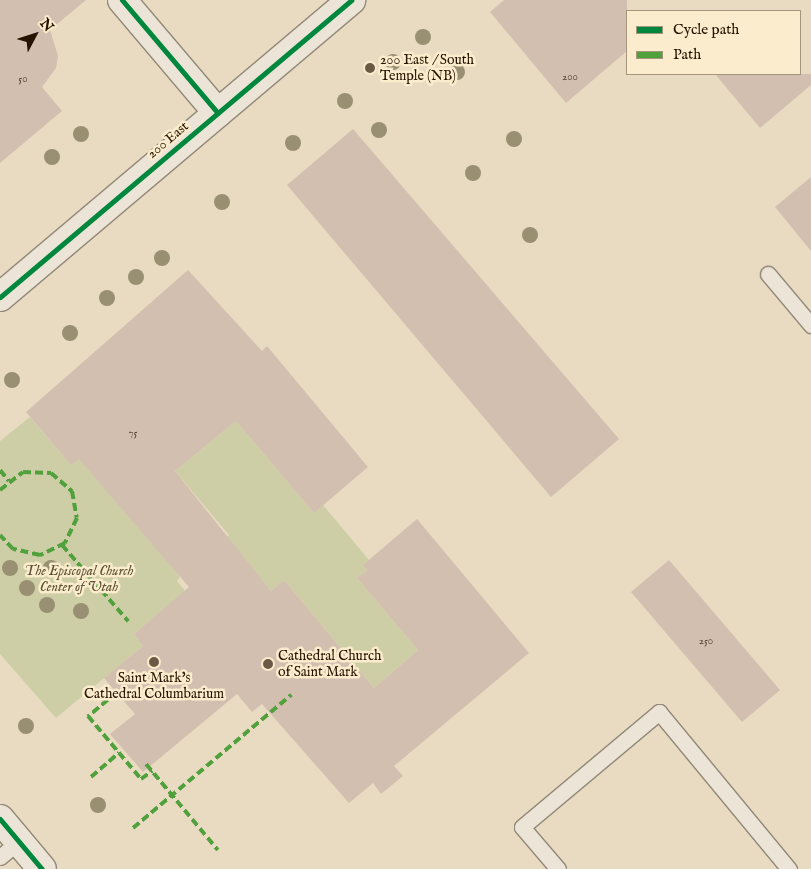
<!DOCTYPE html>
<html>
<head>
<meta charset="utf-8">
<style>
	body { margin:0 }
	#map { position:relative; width:811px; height:869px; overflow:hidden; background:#e8dbc1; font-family:"IM FELL English",serif }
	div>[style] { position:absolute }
	.green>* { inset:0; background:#cecea6 }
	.building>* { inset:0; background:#d3bfb0 }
	.roads { filter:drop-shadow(1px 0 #928877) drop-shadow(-1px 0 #928877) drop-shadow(0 1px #928877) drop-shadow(0 -1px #928877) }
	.service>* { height:15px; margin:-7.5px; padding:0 7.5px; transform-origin:7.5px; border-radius:7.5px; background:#ebe4d7 }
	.minor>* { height:28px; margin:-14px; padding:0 14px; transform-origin:14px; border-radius:14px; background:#ebe4d7 }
	.tertiary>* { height:28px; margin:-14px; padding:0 14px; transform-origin:14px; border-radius:14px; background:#ebe4d7 }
	.quiet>* { height:4px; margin-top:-2px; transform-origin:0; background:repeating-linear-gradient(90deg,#50a03c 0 8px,transparent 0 12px) }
	.cycleway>* { height:5px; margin:-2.5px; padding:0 2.5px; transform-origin:2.5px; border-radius:2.5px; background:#00873e }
	.trees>* { width:16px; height:16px; margin:-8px; border-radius:50%; background:#998f72 }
	.dots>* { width:14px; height:14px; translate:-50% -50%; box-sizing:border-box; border:2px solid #faeccc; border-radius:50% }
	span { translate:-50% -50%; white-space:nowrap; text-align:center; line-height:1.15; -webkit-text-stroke:5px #faeccc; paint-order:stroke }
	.number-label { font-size:11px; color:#513e2c }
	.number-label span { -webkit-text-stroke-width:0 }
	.poi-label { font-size:14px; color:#261300 }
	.left { translate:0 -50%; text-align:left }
	.street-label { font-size:14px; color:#261300 }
	.park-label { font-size:14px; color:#595132; font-style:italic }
	.legend { position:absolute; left:626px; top:10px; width:175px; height:65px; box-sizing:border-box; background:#faeccc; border:1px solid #a5957a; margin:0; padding:6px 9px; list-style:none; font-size:15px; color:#261300 }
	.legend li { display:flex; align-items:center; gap:10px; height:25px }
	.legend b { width:25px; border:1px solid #a5957a }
	.north { position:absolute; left:10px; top:10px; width:50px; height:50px; -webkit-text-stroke:4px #faeccc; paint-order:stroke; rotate:50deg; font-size:14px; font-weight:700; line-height:20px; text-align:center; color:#261300 }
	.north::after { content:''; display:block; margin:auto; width:18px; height:22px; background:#261300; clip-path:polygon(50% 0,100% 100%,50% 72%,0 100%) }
</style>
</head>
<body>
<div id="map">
	<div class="green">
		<div style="clip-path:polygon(30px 417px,71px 465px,94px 446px,180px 577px,177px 581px,185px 591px,134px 634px,143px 646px,56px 718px,0 654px,0 441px)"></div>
		<div style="clip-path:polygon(236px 421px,314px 513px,323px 505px,369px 560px,363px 565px,367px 570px,357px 578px,418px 650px,374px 688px,284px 580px,271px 591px,252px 568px,190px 569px,229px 535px,175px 471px)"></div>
	</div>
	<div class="building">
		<div style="clip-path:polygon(0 0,86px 0,50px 30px,58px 56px,56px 68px,42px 87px,62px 111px,0 163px)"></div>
		<div style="clip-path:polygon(504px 0,627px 0,627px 51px,566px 103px,490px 12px)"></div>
		<div style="clip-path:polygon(715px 74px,811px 74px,811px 85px,760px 128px)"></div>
		<div style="clip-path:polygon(353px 129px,619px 439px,551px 497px,287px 185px)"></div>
		<div style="clip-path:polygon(811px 177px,811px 251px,775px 207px)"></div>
		<div style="clip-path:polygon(188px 270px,262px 351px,267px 346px,368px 467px,314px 513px,236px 421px,175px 471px,271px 591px,284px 580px,374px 688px,418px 650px,357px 578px,367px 570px,363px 565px,417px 519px,529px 653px,394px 766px,403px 776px,381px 794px,373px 783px,349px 803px,262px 704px,252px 712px,237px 694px,143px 772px,110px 734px,135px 714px,104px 678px,143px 646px,134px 634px,189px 587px,79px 459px,71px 465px,26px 412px)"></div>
		<div style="clip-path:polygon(669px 560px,780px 690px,742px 722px,631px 592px)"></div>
	</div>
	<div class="roads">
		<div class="service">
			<div style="left:768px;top:274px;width:67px;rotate:49.9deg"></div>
			<div style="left:0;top:857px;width:25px;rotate:-40deg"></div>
			<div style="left:558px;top:869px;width:55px;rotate:-130.6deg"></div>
			<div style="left:522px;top:827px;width:179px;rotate:-40deg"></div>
			<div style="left:659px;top:712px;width:204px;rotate:50.4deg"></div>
		</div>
		<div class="minor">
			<div style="left:122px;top:0;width:148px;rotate:49.7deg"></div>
		</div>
		<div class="tertiary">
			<div style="left:0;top:297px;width:460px;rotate:-40.2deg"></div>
			<div style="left:0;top:819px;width:65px;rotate:50deg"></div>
		</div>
	</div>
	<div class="quiet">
		<div style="left:0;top:470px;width:14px;rotate:51deg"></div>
		<div style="left:0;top:490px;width:29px;rotate:-38deg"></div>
		<div style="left:23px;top:472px;width:28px;rotate:2deg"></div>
		<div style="left:51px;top:473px;width:28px;rotate:41deg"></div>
		<div style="left:72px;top:491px;width:27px;rotate:80deg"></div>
		<div style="left:77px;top:518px;width:28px;rotate:116deg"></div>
		<div style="left:65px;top:543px;width:28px;rotate:154deg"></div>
		<div style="left:40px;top:555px;width:28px;rotate:-167deg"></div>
		<div style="left:13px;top:549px;width:19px;rotate:-133deg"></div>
		<div style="left:62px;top:545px;width:101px;rotate:49deg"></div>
		<div style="left:117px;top:692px;width:38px;rotate:140deg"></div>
		<div style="left:88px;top:716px;width:82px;rotate:49.9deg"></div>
		<div style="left:141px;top:779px;width:14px;rotate:-36deg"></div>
		<div style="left:146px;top:764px;width:112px;rotate:50.1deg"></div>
		<div style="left:91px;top:777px;width:37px;rotate:-41deg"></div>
		<div style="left:133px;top:828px;width:207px;rotate:-40.1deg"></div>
	</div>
	<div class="cycleway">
		<div style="left:122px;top:0;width:148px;rotate:49.7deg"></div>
		<div style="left:0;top:297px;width:460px;rotate:-40.2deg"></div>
		<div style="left:0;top:819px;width:65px;rotate:50deg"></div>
	</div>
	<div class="trees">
		<div style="left:423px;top:37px"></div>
		<div style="left:393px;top:62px"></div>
		<div style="left:457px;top:72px"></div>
		<div style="left:345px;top:101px"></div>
		<div style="left:379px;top:130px"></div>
		<div style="left:81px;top:134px"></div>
		<div style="left:514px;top:139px"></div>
		<div style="left:293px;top:143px"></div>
		<div style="left:52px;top:157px"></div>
		<div style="left:473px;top:173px"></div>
		<div style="left:222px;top:202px"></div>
		<div style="left:530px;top:235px"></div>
		<div style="left:162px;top:258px"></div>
		<div style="left:136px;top:277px"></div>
		<div style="left:107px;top:298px"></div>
		<div style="left:70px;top:333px"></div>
		<div style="left:12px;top:380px"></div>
		<div style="left:10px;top:568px"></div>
		<div style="left:51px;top:568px"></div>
		<div style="left:27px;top:588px"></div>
		<div style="left:47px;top:605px"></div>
		<div style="left:81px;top:611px"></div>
		<div style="left:26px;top:726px"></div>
		<div style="left:98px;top:805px"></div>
	</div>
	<div class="dots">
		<div style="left:370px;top:68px;background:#6a5944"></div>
		<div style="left:154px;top:662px;background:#6a5944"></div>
		<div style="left:268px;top:664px;background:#6a5944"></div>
	</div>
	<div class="number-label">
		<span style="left:570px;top:77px">200</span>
		<span style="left:23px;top:79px">50</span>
		<span style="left:133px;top:433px">75</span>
		<span style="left:706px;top:641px">250</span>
	</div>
	<div class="poi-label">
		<span class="left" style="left:380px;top:68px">200 East / South<br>Temple (NB)</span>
		<span class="left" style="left:278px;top:664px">Cathedral Church<br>of Saint Mark</span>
		<span style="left:154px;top:686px">Saint Mark's<br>Cathedral Columbarium</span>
	</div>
	<div class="street-label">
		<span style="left:168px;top:140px;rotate:-40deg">200 East</span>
	</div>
	<div class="park-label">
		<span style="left:79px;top:579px">The Episcopal Church<br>Center of Utah</span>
	</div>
	<ul class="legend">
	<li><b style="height:6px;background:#00873e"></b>Cycle path</li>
	<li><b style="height:6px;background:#50a03c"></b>Path</li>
	</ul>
	<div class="north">N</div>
</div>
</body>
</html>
